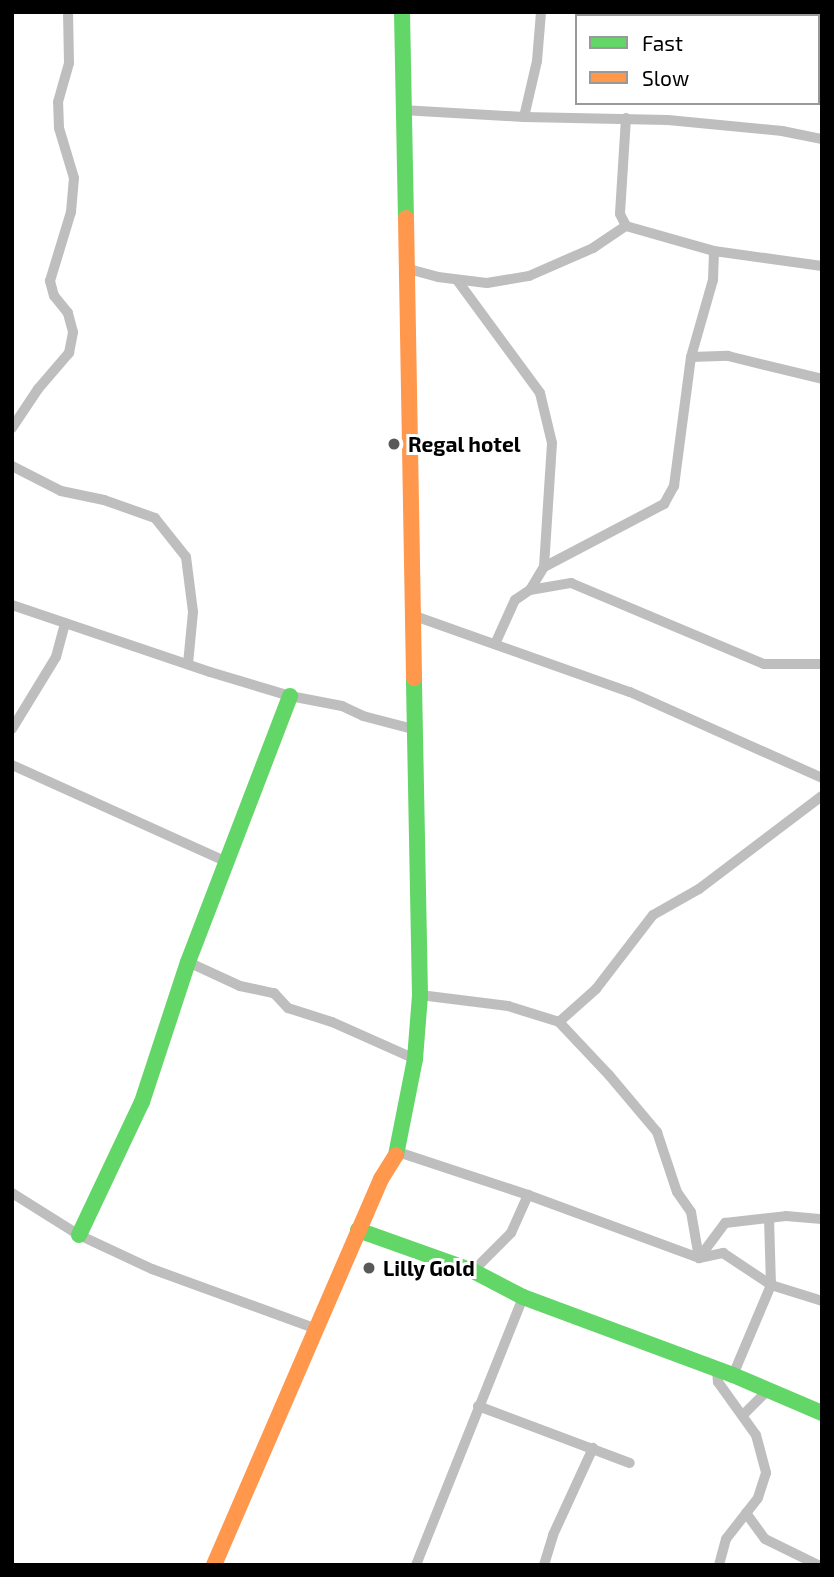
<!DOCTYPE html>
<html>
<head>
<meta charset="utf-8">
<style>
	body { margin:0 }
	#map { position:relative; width:834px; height:1577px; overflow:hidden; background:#fff; font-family:"Exo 2",sans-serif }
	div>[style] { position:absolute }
	.street>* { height:10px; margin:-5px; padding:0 5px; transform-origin:5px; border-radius:5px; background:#bebebe }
	.fast>* { height:16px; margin:-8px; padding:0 8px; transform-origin:8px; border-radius:8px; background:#63d668 }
	.slow>* { height:16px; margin:-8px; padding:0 8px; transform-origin:8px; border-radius:8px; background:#ff974d }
	.dots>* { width:19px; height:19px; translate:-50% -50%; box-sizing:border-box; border:4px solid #fff; border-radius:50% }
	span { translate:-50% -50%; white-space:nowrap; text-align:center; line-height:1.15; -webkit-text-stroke:6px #fff; paint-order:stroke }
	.poi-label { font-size:21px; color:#000; font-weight:700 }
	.left { translate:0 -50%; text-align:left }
	.frame { position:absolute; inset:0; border:14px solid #000; pointer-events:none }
	.legend { position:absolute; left:575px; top:14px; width:245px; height:91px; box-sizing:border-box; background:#fff; border:2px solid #999; margin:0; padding:9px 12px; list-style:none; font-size:21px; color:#000 }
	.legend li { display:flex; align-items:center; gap:14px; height:35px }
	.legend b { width:35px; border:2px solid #999 }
</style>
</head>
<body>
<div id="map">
	<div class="street">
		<div style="left:402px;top:110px;width:122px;rotate:3.3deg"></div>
		<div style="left:524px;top:117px;width:144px;rotate:1.2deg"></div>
		<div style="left:668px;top:120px;width:115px;rotate:5.5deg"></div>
		<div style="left:782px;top:131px;width:41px;rotate:11.3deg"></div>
		<div style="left:524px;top:117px;width:57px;rotate:-76.9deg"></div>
		<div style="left:537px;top:61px;width:49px;rotate:-85.3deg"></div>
		<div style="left:626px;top:118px;width:96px;rotate:93.6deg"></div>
		<div style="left:620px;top:214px;width:13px;rotate:63deg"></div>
		<div style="left:626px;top:226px;width:91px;rotate:15.9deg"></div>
		<div style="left:714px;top:251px;width:109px;rotate:7.9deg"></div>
		<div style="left:405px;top:268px;width:34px;rotate:15deg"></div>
		<div style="left:438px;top:277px;width:49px;rotate:7deg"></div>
		<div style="left:487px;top:283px;width:43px;rotate:-9.5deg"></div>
		<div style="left:529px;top:276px;width:70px;rotate:-23.6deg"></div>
		<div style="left:593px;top:248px;width:40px;rotate:-34deg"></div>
		<div style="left:457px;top:280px;width:140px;rotate:53.7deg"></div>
		<div style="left:540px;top:393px;width:51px;rotate:76.5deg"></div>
		<div style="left:552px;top:443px;width:124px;rotate:93.7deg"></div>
		<div style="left:691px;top:357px;width:37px;rotate:-2deg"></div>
		<div style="left:728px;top:356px;width:97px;rotate:13.7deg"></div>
		<div style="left:12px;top:428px;width:47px;rotate:-56.3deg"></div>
		<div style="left:38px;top:389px;width:48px;rotate:-49.3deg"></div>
		<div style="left:69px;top:353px;width:21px;rotate:-79deg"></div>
		<div style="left:73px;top:332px;width:20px;rotate:-105deg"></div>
		<div style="left:68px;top:313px;width:22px;rotate:-129deg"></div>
		<div style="left:54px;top:296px;width:16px;rotate:-105deg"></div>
		<div style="left:50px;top:281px;width:72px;rotate:-73.1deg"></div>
		<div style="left:71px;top:212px;width:34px;rotate:-85deg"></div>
		<div style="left:74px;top:178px;width:52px;rotate:-106.7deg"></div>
		<div style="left:59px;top:128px;width:26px;rotate:-92deg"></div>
		<div style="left:58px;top:102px;width:41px;rotate:-74.2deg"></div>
		<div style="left:69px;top:63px;width:51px;rotate:-91.1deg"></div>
		<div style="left:12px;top:466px;width:55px;rotate:27deg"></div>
		<div style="left:61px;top:491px;width:44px;rotate:11.8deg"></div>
		<div style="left:104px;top:500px;width:54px;rotate:19.4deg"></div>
		<div style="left:155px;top:518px;width:50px;rotate:51.5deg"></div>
		<div style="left:186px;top:557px;width:55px;rotate:82.7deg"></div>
		<div style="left:193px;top:612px;width:52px;rotate:95.5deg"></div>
		<div style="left:530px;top:590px;width:42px;rotate:-9.7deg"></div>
		<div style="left:571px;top:583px;width:209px;rotate:22.8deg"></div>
		<div style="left:764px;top:664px;width:58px"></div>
		<div style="left:12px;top:605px;width:209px;rotate:18.7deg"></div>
		<div style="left:210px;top:672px;width:84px;rotate:16.7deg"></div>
		<div style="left:290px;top:696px;width:53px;rotate:10.9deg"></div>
		<div style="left:342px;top:706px;width:23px;rotate:25deg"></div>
		<div style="left:363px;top:716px;width:52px;rotate:14.6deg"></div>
		<div style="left:412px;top:615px;width:231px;rotate:19.5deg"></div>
		<div style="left:630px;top:692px;width:210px;rotate:24.1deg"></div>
		<div style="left:495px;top:644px;width:48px;rotate:-65.6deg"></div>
		<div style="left:515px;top:600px;width:18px;rotate:-34deg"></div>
		<div style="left:530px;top:590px;width:27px;rotate:-59deg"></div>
		<div style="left:544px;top:567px;width:136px;rotate:-27.7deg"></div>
		<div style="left:664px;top:504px;width:21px;rotate:-61deg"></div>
		<div style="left:674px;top:486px;width:130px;rotate:-82.5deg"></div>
		<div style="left:691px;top:357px;width:80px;rotate:-74.1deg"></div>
		<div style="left:713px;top:280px;width:29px;rotate:-88deg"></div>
		<div style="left:12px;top:729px;width:84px;rotate:-58.6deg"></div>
		<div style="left:56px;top:657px;width:35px;rotate:-75deg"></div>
		<div style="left:12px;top:765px;width:234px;rotate:24.3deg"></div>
		<div style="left:188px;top:962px;width:57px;rotate:24.8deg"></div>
		<div style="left:240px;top:986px;width:35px;rotate:12deg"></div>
		<div style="left:274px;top:993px;width:21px;rotate:47deg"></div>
		<div style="left:288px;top:1008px;width:46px;rotate:17.7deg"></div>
		<div style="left:332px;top:1022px;width:91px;rotate:24deg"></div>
		<div style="left:420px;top:995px;width:89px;rotate:7.1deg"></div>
		<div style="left:508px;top:1006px;width:53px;rotate:17.4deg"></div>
		<div style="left:559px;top:1022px;width:73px;rotate:46.7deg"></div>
		<div style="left:609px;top:1075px;width:75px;rotate:49.9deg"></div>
		<div style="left:657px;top:1132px;width:63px;rotate:71.6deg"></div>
		<div style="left:677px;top:1192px;width:24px;rotate:55deg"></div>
		<div style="left:691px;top:1212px;width:47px;rotate:80.1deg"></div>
		<div style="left:559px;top:1022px;width:50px;rotate:-41.7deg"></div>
		<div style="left:596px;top:989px;width:93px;rotate:-52.4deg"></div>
		<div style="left:653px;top:915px;width:53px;rotate:-29.5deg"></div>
		<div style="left:699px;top:889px;width:154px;rotate:-37.1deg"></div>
		<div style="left:398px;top:1152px;width:137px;rotate:18.3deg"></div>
		<div style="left:528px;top:1195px;width:182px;rotate:20.2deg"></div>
		<div style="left:699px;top:1258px;width:25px;rotate:-12deg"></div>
		<div style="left:723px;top:1253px;width:58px;rotate:33.7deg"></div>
		<div style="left:771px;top:1285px;width:53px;rotate:17.4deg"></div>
		<div style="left:12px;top:1193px;width:79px;rotate:32.1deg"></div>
		<div style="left:79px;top:1235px;width:81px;rotate:25deg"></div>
		<div style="left:152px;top:1269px;width:176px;rotate:20deg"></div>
		<div style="left:699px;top:1258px;width:44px;rotate:-53.4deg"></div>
		<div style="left:725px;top:1223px;width:61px;rotate:-6.5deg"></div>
		<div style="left:786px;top:1216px;width:36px;rotate:5deg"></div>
		<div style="left:473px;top:1271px;width:54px;rotate:-45deg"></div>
		<div style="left:511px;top:1233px;width:42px;rotate:-65.9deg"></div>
		<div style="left:717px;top:1369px;width:13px;rotate:86deg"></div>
		<div style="left:718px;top:1382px;width:65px;rotate:54.4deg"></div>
		<div style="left:756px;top:1435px;width:39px;rotate:75deg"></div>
		<div style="left:766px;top:1473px;width:26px;rotate:108deg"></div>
		<div style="left:758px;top:1498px;width:52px;rotate:128deg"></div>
		<div style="left:726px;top:1539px;width:27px;rotate:105deg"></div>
		<div style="left:733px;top:1375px;width:98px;rotate:-67.1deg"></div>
		<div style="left:771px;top:1285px;width:67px;rotate:-91.7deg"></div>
		<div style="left:478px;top:1406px;width:162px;rotate:20.6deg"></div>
		<div style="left:743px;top:1415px;width:35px;rotate:-45deg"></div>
		<div style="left:746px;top:1513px;width:32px;rotate:54deg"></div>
		<div style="left:765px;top:1539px;width:59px;rotate:26.1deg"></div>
		<div style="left:416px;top:1565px;width:289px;rotate:-68.2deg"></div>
		<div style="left:544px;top:1565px;width:31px;rotate:-73deg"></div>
		<div style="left:553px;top:1535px;width:96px;rotate:-65.3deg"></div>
	</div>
	<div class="fast">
		<div style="left:402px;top:12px;width:206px;rotate:88.9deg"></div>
		<div style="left:396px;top:1155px;width:98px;rotate:-78.8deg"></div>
		<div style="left:415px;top:1059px;width:64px;rotate:-85.5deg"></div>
		<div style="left:420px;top:995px;width:317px;rotate:-91.1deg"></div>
		<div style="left:358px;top:1230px;width:122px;rotate:19.6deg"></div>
		<div style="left:473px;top:1271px;width:56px;rotate:27.5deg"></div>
		<div style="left:523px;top:1297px;width:224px;rotate:20.4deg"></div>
		<div style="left:733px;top:1375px;width:97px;rotate:23.1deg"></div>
		<div style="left:79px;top:1235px;width:147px;rotate:-64.7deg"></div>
		<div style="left:142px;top:1102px;width:147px;rotate:-71.8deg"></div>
		<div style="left:188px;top:962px;width:285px;rotate:-69deg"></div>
	</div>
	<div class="slow">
		<div style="left:406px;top:218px;width:460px;rotate:89deg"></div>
		<div style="left:214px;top:1565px;width:421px;rotate:-66.6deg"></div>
		<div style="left:381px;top:1179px;width:28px;rotate:-58deg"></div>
	</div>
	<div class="dots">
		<div style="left:394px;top:444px;background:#595959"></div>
		<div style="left:369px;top:1268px;background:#595959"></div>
	</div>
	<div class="poi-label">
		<span class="left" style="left:408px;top:444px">Regal hotel</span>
		<span class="left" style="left:383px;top:1268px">Lilly Gold</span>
	</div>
	<div class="frame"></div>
	<ul class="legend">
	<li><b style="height:9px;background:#63d668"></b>Fast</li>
	<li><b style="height:9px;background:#ff974d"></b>Slow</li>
	</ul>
</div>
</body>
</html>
